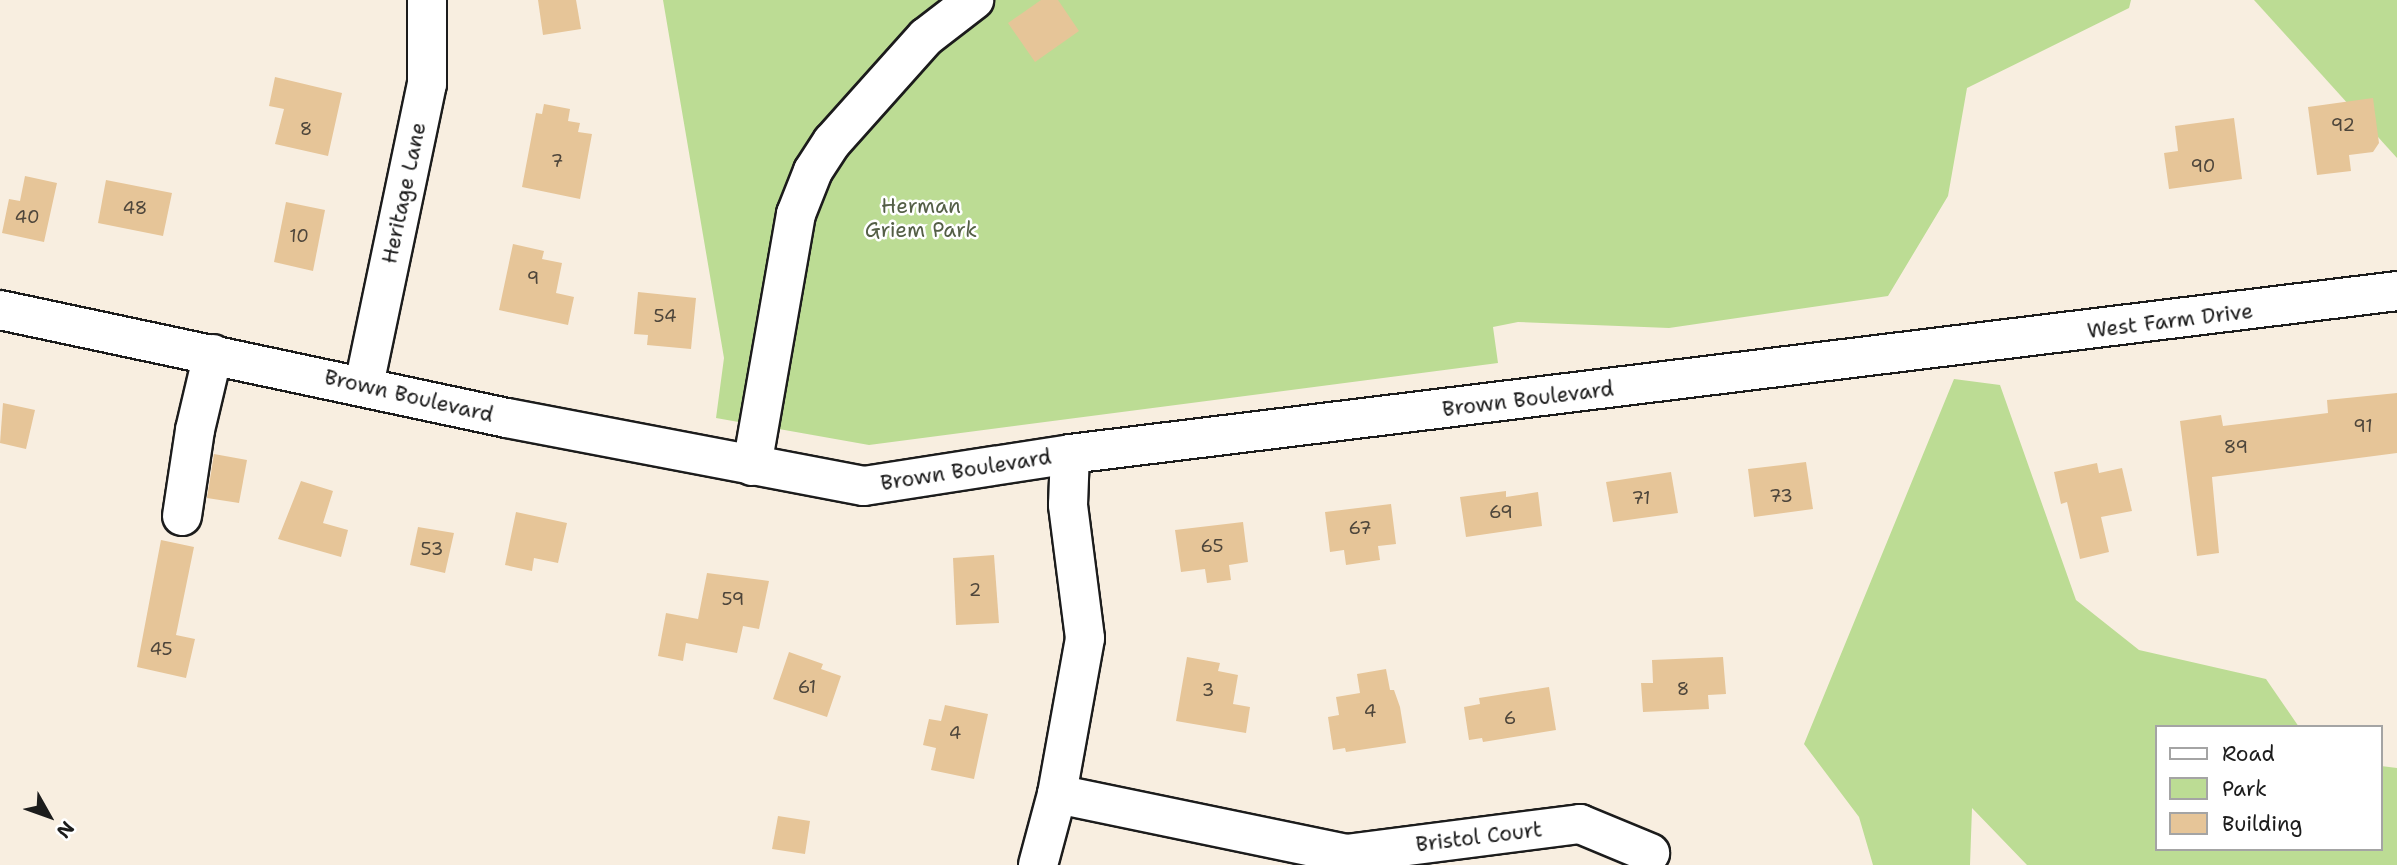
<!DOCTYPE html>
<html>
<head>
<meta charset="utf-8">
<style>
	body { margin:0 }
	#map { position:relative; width:2397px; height:865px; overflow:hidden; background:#f8eee0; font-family:"Shantell Sans",sans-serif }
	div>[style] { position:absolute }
	.green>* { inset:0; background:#bcdc94 }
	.building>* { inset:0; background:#e6c598 }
	.roads { filter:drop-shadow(2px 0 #1c1c1c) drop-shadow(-2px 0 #1c1c1c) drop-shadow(0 2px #1c1c1c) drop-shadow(0 -2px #1c1c1c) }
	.minor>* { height:38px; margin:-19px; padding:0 19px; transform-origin:19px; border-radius:19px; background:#fff }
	span { translate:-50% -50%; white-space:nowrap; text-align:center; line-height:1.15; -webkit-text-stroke:5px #fff; paint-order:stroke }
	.number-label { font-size:18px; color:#4e463b }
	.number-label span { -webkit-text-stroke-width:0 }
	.street-label { font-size:21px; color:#1c1c1c }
	.park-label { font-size:21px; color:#545f46 }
	.legend { position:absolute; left:2155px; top:725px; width:228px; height:126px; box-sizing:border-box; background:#fff; border:2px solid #a4a4a4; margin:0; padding:9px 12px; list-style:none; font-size:21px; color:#1c1c1c }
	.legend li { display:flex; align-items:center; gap:14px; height:35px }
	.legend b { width:35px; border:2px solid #a4a4a4 }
	.north { position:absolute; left:14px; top:781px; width:70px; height:70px; -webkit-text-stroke:5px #fff; paint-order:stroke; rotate:130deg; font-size:19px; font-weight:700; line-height:28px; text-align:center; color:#1c1c1c }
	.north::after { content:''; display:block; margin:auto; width:24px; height:32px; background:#1c1c1c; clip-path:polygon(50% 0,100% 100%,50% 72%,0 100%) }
</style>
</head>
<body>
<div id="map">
	<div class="green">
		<div style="clip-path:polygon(663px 0,2131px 0,2129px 8px,1967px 88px,1948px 196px,1888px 296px,1669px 328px,1518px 322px,1493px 327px,1498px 363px,869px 445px,716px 418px,724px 358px)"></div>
		<div style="clip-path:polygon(2254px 0,2397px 0,2397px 158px)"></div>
		<div style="clip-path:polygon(1954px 379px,2000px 385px,2076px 600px,2139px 650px,2266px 679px,2299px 727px,2157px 727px,2157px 849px,2381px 849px,2381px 766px,2397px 768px,2397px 865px,2027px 865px,1972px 808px,1970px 865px,1873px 865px,1859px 817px,1804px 744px)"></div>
	</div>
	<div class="building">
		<div style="clip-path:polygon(538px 0,576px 0,581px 29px,543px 35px)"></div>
		<div style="clip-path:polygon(1041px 0,1058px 0,1079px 31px,1035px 62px,1008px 23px)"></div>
		<div style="clip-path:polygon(275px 77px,342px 93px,328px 156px,275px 144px,284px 109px,269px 106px)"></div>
		<div style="clip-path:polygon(2373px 98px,2379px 143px,2373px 152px,2349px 155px,2351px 171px,2317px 175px,2308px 107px)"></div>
		<div style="clip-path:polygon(544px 104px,570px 109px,568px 121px,580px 123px,578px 132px,592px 134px,580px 199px,522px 187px,536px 113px,542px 114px)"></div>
		<div style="clip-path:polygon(2234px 118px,2242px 179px,2169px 189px,2164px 153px,2178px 151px,2175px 126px)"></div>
		<div style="clip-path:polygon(25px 176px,57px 183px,44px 242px,2px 233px,9px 199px,20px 201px)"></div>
		<div style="clip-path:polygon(106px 180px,172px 193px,163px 236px,98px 223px)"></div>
		<div style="clip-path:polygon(286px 202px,325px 210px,313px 271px,274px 262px)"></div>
		<div style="clip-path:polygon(513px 244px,544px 251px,542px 259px,562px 263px,556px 293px,574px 297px,568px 325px,499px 310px)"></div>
		<div style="clip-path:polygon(638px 292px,696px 298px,691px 349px,647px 345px,648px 335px,634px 334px)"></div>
		<div style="clip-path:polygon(2397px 393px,2397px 453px,2212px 477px,2219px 553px,2197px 556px,2180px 421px,2221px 415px,2223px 426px,2328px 413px,2327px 400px)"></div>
		<div style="clip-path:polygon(3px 403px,35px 410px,26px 449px,0 443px)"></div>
		<div style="clip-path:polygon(214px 454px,247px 460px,239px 503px,207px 498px)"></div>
		<div style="clip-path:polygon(1806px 462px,1813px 509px,1754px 517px,1748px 469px)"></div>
		<div style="clip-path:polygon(2097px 463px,2099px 473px,2122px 468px,2132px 511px,2101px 517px,2109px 552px,2080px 559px,2067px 502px,2061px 504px,2054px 472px)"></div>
		<div style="clip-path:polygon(1671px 472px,1678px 513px,1613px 522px,1606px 482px)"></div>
		<div style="clip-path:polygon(301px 481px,333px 491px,323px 523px,348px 530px,341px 557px,278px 539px)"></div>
		<div style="clip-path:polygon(1506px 491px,1506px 497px,1538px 492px,1542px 526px,1466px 537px,1460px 497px)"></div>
		<div style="clip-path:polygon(1391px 504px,1396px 544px,1378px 546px,1380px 560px,1346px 565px,1344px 550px,1330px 552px,1325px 512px)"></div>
		<div style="clip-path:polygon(516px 512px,567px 523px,558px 563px,534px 558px,532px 571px,505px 565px)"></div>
		<div style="clip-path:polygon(1243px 522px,1248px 562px,1229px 565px,1231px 580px,1207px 583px,1205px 569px,1181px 572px,1175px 530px)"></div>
		<div style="clip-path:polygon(418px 527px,454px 533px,445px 573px,410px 565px)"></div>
		<div style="clip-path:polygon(161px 540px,194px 547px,176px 635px,195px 639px,186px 678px,137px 667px)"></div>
		<div style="clip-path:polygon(994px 555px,999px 623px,956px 625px,953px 558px)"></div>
		<div style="clip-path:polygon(707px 573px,769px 581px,759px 629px,743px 626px,737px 653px,686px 643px,683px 661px,658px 656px,666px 613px,698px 619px)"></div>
		<div style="clip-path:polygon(789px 652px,823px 664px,821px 669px,841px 676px,827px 717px,773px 699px)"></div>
		<div style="clip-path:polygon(1187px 657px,1220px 663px,1218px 671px,1238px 675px,1233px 704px,1250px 707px,1246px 733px,1176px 721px)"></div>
		<div style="clip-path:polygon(1723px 657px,1726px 694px,1708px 695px,1709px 709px,1643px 712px,1641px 683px,1653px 683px,1652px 660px)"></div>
		<div style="clip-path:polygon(1386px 669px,1390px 690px,1394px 690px,1400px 707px,1406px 743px,1346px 752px,1345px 748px,1333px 750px,1328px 717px,1339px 715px,1336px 697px,1360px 693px,1357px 674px)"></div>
		<div style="clip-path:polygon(1549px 687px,1556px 730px,1483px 742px,1482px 738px,1469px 740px,1464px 707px,1480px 704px,1479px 698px)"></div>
		<div style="clip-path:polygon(945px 705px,988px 714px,974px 779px,931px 770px,936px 748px,923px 745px,929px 719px,941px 721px)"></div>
		<div style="clip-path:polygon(778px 816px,810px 821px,805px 854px,772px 849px)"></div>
	</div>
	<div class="roads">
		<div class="minor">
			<div style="left:0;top:310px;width:518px;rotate:12.03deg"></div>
			<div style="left:507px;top:418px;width:363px;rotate:10.8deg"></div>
			<div style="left:864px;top:486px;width:208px;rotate:-8.8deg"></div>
			<div style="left:1070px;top:454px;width:1337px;rotate:-7deg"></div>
			<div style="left:364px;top:385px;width:308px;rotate:-78.2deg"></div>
			<div style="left:427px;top:84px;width:84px;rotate:-90deg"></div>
			<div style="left:752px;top:466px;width:256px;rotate:-80.1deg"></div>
			<div style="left:796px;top:214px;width:46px;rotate:-68.4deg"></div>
			<div style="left:813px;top:171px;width:35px;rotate:-57deg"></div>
			<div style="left:832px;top:142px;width:141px;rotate:-48.2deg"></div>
			<div style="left:926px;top:37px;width:61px;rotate:-37.6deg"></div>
			<div style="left:182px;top:516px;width:87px;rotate:-81.4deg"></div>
			<div style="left:195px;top:430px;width:78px;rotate:-76.7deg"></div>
			<div style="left:1057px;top:794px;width:295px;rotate:11.7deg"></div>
			<div style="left:1346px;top:854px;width:236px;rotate:-7.3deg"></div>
			<div style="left:1580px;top:824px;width:76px;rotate:22.5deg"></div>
			<div style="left:1038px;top:865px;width:73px;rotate:-75deg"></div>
			<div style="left:1057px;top:794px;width:158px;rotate:-79.8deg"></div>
			<div style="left:1085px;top:638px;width:134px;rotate:-97.3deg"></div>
			<div style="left:1068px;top:505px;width:51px;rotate:-87.8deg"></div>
		</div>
	</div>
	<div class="number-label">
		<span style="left:2343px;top:125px">92</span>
		<span style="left:306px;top:129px">8</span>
		<span style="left:557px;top:161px">7</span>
		<span style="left:2203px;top:166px">90</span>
		<span style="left:135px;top:208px">48</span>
		<span style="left:27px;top:217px">40</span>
		<span style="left:299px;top:236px">10</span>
		<span style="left:533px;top:278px">9</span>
		<span style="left:665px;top:316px">54</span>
		<span style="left:2363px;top:426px">91</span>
		<span style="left:2236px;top:447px">89</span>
		<span style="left:1781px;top:496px">73</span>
		<span style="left:1641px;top:498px">71</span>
		<span style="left:1501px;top:512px">69</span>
		<span style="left:1360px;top:528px">67</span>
		<span style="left:1212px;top:546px">65</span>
		<span style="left:432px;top:549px">53</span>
		<span style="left:975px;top:590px">2</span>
		<span style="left:733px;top:599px">59</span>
		<span style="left:161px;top:649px">45</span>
		<span style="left:807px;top:687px">61</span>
		<span style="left:1683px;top:689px">8</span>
		<span style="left:1208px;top:690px">3</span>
		<span style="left:1370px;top:711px">4</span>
		<span style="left:1510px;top:718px">6</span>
		<span style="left:955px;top:733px">4</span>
	</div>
	<div class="street-label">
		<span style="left:404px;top:193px;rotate:-78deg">Heritage Lane</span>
		<span style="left:2170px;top:321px;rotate:-7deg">West Farm Drive</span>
		<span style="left:409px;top:396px;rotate:13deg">Brown Boulevard</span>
		<span style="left:1528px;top:399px;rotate:-7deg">Brown Boulevard</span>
		<span style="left:966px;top:470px;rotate:-9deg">Brown Boulevard</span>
		<span style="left:1479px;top:837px;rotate:-7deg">Bristol Court</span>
	</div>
	<div class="park-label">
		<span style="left:921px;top:218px">Herman<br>Griem Park</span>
	</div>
	<ul class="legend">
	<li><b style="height:9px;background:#fff"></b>Road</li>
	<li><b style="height:19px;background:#bcdc94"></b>Park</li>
	<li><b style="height:19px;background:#e6c598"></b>Building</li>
	</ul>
	<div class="north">N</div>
</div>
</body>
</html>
